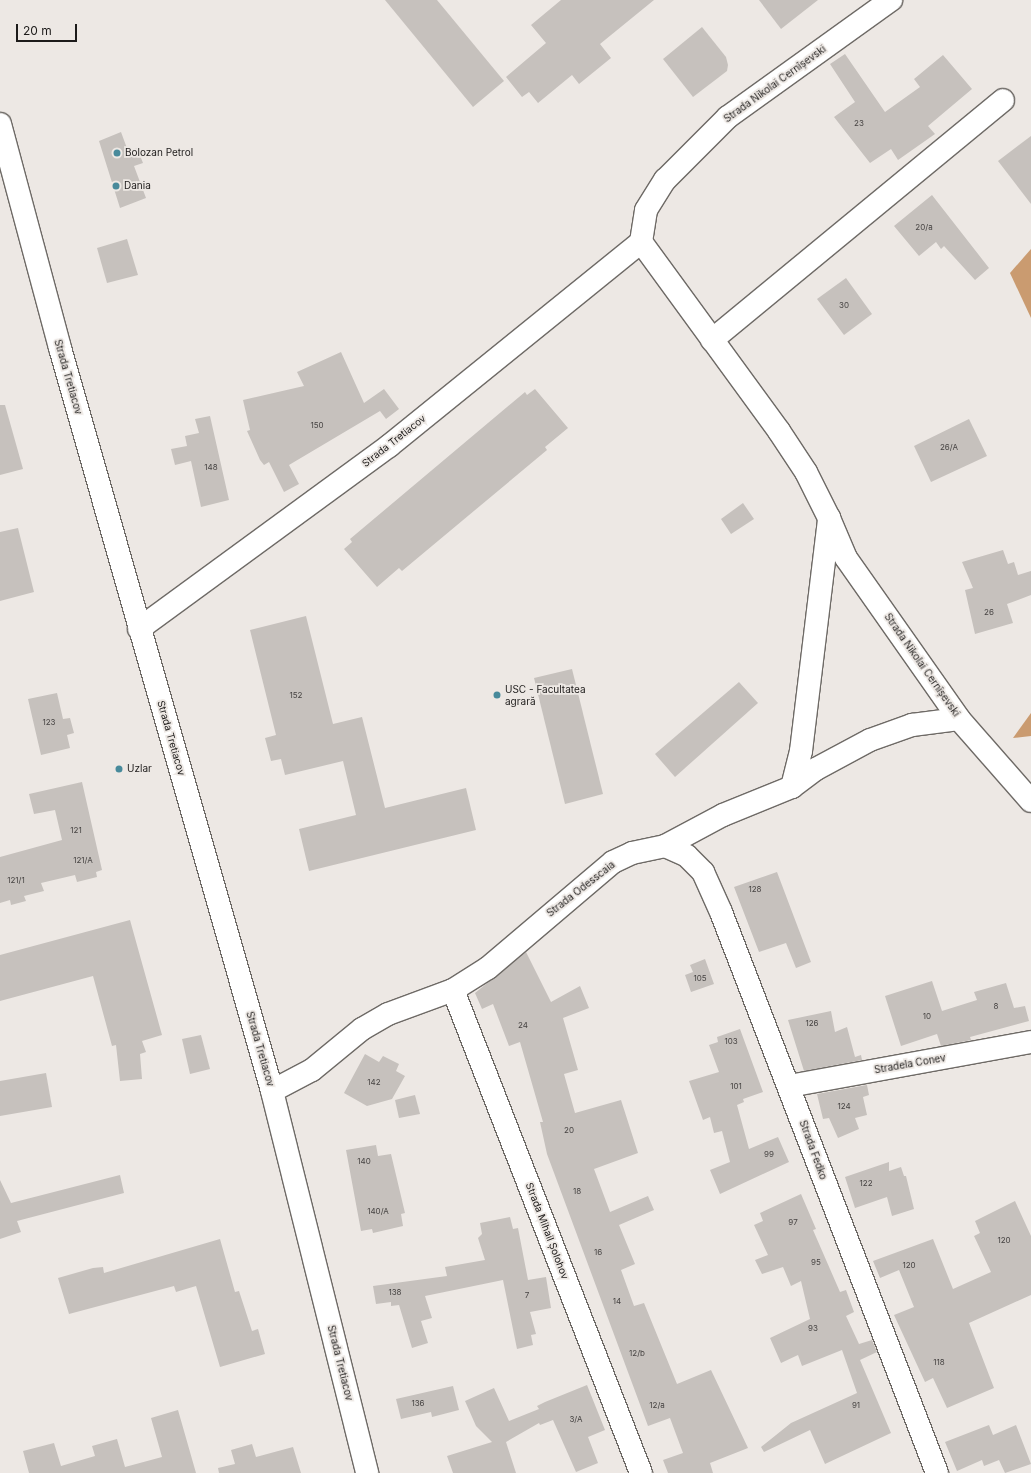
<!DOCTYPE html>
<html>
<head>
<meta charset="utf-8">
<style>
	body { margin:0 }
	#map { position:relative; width:1031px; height:1473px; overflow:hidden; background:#ede8e4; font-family:Inter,sans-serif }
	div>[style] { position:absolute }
	.forest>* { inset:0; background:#ca9b70 }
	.building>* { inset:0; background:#c6c1bd }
	.roads { filter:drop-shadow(1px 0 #6e6a66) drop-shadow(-1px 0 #6e6a66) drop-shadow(0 1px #6e6a66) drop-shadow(0 -1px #6e6a66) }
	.minor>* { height:22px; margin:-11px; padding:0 11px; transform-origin:11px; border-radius:11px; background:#fff }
	.tertiary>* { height:22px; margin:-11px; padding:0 11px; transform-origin:11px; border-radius:11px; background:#fff }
	.dots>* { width:11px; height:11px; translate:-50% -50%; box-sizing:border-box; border:2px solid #ede8e4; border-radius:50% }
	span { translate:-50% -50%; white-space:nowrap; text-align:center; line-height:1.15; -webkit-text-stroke:3.5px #ede8e4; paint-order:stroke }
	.number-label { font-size:8px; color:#474443 }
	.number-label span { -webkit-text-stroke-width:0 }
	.street-label { font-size:10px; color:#1d1b1a }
	.poi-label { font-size:10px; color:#1d1b1a }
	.left { translate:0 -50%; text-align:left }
	.scale { position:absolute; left:16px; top:24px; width:61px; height:18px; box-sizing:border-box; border:2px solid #1d1b1a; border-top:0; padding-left:5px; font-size:12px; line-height:14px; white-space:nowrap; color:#1d1b1a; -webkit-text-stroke:3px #ede8e4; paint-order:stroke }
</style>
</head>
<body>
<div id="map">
	<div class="forest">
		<div style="clip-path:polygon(1031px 249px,1031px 318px,1010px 273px)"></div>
		<div style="clip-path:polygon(1031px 713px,1031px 736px,1013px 738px)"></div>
	</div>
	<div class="building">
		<div style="clip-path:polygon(385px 0,437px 0,504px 81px,473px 107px)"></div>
		<div style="clip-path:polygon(561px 0,654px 0,600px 44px,611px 58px,579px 84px,572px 75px,538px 103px,529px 92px,522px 97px,506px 77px,546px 43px,531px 25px)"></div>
		<div style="clip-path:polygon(759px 0,818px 0,781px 29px)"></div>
		<div style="clip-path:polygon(702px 27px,726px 57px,728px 65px,727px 71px,693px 97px,663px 59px)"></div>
		<div style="clip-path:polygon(845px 54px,885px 112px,920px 87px,914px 79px,943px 55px,972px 89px,928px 126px,935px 134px,898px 160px,891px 149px,870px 163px,834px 117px,855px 102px,830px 64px)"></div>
		<div style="clip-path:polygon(121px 132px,128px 151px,137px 148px,143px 163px,134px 166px,146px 198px,120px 208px,99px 141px)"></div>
		<div style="clip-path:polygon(1031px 136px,1031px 204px,998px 161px)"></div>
		<div style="clip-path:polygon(932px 195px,989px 268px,975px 280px,944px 246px,941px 249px,936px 242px,919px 256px,894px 226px)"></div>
		<div style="clip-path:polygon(127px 239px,138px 275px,107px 283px,97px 248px)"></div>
		<div style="clip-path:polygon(846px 278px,872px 314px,844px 335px,817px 299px)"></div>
		<div style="clip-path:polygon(341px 352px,364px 403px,384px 389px,399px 409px,386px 419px,380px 411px,289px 465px,299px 484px,284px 492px,269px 462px,264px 465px,260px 460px,247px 431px,250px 430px,243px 400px,304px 386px,297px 372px)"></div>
		<div style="clip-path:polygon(535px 389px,568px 428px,545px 447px,547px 450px,402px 571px,399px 568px,377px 587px,344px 549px,352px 542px,350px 539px,525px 392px,527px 395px)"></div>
		<div style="clip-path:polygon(0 405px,5px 405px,23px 469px,0 475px)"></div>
		<div style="clip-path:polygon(210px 416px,229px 500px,201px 507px,191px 461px,175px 465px,171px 449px,187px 446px,185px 436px,199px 433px,195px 419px)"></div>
		<div style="clip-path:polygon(969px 419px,987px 456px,931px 482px,914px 446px)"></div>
		<div style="clip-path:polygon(743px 503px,754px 519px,731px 534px,721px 519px)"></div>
		<div style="clip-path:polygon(18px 528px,34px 592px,0 601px,0 532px)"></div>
		<div style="clip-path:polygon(1003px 550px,1008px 564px,1014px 562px,1018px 575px,1031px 571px,1031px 595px,1007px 604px,1013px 623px,975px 634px,965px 590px,973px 588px,962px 562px)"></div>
		<div style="clip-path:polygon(306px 616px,333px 724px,362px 717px,385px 808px,466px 788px,476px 830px,309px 871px,299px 829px,356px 815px,343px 761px,285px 775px,281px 759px,271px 761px,265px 738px,276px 735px,250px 630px)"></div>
		<div style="clip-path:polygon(572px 669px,603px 794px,565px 804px,534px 678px)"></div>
		<div style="clip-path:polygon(739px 682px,758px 703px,675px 777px,655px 754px)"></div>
		<div style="clip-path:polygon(57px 693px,63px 719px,70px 718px,74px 733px,67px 735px,70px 748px,41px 755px,28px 699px)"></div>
		<div style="clip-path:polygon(82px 782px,102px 870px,96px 872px,97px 877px,77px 882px,75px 875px,41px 883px,44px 891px,24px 896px,26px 901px,11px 905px,10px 900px,0 903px,0 857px,62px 840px,55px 810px,34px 814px,29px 794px)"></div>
		<div style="clip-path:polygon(777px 872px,811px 962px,796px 968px,786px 943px,759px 952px,734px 887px)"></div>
		<div style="clip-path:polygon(130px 920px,162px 1035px,142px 1041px,146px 1052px,140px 1054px,142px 1079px,120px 1081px,116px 1045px,112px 1046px,93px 976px,0 1001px,0 955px)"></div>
		<div style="clip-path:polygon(526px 952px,551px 1002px,580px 986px,589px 1008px,563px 1018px,578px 1070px,564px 1074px,575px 1113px,621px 1100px,638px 1153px,594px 1169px,610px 1212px,648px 1196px,654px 1210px,619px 1225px,635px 1264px,621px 1270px,634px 1306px,644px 1303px,677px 1384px,711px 1370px,748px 1448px,710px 1463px,713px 1473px,668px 1473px,663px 1460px,683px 1453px,670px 1418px,648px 1426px,547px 1154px,540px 1122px,543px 1122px,520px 1042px,509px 1046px,493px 1004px,482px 1009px,475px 993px)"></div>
		<div style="clip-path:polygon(705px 959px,714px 984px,691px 992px,685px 975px,693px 972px,690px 965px)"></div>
		<div style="clip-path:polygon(932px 981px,942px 1011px,977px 1000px,974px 992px,1006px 983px,1014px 1008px,1025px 1006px,1029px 1021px,970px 1037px,971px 1040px,941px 1046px,937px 1034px,901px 1046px,885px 996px)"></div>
		<div style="clip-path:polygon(831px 1011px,835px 1032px,847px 1027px,855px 1057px,861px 1055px,862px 1060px,804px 1071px,788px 1020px)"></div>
		<div style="clip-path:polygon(740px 1029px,763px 1092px,743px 1099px,744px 1102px,737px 1105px,749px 1149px,778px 1137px,789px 1162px,720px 1194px,710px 1170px,730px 1162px,722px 1131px,714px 1133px,710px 1117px,703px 1120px,689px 1081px,719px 1072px,709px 1045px,718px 1042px,717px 1037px)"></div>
		<div style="clip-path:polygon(201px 1035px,210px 1069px,190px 1074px,182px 1039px)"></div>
		<div style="clip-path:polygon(365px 1054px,379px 1062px,383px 1056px,399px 1064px,396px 1071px,405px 1076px,392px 1099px,367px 1106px,344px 1093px)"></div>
		<div style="clip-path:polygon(46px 1073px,52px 1107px,0 1116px,0 1081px)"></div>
		<div style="clip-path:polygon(867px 1085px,869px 1095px,863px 1097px,867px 1115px,855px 1118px,859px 1129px,838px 1138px,829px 1118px,823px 1119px,817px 1094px)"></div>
		<div style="clip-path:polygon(415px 1095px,420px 1114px,399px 1118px,395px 1100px)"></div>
		<div style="clip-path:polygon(376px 1145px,378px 1156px,391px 1154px,405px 1213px,401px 1214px,403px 1226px,373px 1233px,372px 1229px,361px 1231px,346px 1150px)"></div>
		<div style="clip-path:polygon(889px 1162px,889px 1171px,901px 1167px,904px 1176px,906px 1176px,914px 1209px,892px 1216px,887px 1197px,855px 1208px,845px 1177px)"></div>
		<div style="clip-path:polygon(120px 1175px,124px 1193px,17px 1221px,21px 1232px,0 1239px,0 1180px,11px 1203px)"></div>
		<div style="clip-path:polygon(801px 1194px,816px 1229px,813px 1230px,840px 1292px,846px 1290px,854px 1312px,846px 1316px,859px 1344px,872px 1340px,877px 1352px,860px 1360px,891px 1433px,825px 1464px,810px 1430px,764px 1452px,761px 1447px,791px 1423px,857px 1393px,842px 1350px,802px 1366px,798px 1355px,781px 1363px,770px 1338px,810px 1319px,801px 1281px,791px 1286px,783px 1267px,762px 1274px,755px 1260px,768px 1255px,754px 1225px,763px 1221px,760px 1213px)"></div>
		<div style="clip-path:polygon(1015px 1201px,1031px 1236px,1031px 1295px,969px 1323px,994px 1388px,947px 1408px,933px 1378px,925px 1382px,894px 1315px,914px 1307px,899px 1270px,880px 1278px,873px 1261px,933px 1239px,953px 1289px,991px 1272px,974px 1236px,980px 1233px,975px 1221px)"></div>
		<div style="clip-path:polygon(510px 1217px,513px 1229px,518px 1228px,528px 1280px,546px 1277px,551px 1308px,530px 1312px,536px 1334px,531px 1335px,533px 1345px,517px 1349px,503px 1280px,425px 1296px,432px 1318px,421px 1321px,428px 1343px,412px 1348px,399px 1305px,391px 1306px,391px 1302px,376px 1304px,373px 1286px,447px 1276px,445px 1267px,485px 1260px,478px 1238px,482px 1234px,480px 1223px)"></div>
		<div style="clip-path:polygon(220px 1239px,235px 1292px,239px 1291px,252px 1331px,258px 1329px,265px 1354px,220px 1367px,196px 1286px,176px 1292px,174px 1286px,69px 1314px,58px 1278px,93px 1268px,103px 1267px,104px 1273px)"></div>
		<div style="clip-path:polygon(587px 1385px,605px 1430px,588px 1437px,598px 1463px,576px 1472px,553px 1420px,540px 1425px,539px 1423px,506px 1442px,516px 1473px,453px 1473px,447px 1456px,492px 1442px,476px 1426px,465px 1401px,494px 1388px,509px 1421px,539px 1409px,537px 1406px,545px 1402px)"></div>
		<div style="clip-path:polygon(453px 1386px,459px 1410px,432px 1417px,431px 1412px,401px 1419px,396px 1399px)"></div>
		<div style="clip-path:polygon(178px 1410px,196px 1473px,29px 1473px,23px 1451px,54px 1443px,61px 1466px,95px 1456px,92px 1446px,117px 1439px,125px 1467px,162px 1457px,151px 1418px)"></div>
		<div style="clip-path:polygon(989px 1425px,993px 1435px,1016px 1425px,1031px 1464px,1005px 1473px,999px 1460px,984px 1466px,982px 1460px,957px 1471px,945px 1442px)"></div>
		<div style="clip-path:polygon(252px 1444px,256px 1457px,293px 1447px,301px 1473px,219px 1473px,218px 1468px,235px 1464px,231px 1450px)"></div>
	</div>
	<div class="roads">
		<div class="minor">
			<div style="left:712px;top:340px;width:377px;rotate:-39.5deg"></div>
			<div style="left:829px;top:518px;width:43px;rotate:67deg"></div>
			<div style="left:846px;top:558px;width:197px;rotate:54.9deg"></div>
			<div style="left:959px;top:719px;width:109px;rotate:48.7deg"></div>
			<div style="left:139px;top:629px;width:310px;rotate:-36.2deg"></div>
			<div style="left:389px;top:446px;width:324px;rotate:-39deg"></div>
			<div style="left:792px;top:787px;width:37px;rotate:-76deg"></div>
			<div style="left:801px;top:751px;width:235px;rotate:-83.1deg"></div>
			<div style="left:829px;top:518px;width:51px;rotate:-116.6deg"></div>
			<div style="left:806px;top:472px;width:49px;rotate:-123.4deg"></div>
			<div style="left:779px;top:431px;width:234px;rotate:-126.1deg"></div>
			<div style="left:641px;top:242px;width:32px;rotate:-81deg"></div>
			<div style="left:646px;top:210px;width:36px;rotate:-58deg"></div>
			<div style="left:665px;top:180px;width:89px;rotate:-45deg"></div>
			<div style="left:728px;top:117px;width:201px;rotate:-35.7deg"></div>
			<div style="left:665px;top:846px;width:24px;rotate:24deg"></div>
			<div style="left:687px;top:856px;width:23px;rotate:45deg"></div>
			<div style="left:703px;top:872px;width:44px;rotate:65.8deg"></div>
			<div style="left:721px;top:912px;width:601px;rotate:68.94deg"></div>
			<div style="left:453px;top:990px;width:518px;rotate:68.73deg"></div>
			<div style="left:789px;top:1086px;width:246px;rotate:-10.3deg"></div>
			<div style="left:272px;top:1091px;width:45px;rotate:-27.7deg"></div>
			<div style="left:312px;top:1070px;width:65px;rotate:-39.4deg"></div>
			<div style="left:362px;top:1029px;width:30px;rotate:-30deg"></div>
			<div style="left:388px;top:1014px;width:69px;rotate:-20.3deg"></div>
			<div style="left:453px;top:990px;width:41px;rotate:-32.2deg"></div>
			<div style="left:488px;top:968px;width:164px;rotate:-40.3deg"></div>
			<div style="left:613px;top:862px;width:21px;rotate:-25deg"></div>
			<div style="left:632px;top:853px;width:34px;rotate:-12deg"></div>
			<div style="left:665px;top:846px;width:66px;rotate:-28.1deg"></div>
			<div style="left:723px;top:815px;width:74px;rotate:-22.1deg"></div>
			<div style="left:792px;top:787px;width:30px;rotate:-37deg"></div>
			<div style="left:816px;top:769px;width:61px;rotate:-28.2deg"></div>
			<div style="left:870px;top:740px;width:45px;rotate:-19.7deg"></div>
			<div style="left:912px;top:725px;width:47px;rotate:-7.3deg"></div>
		</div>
		<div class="tertiary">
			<div style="left:0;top:124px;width:232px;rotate:75deg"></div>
			<div style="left:60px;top:348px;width:773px;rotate:74.07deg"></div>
			<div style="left:272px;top:1091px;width:394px;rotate:76deg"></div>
		</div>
	</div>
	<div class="dots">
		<div style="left:117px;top:153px;background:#488a9b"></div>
		<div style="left:116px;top:186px;background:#488a9b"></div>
		<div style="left:497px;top:695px;background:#488a9b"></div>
		<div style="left:119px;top:769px;background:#488a9b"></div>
	</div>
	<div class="number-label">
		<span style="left:859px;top:124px">23</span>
		<span style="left:924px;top:228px">20/a</span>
		<span style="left:844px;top:306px">30</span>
		<span style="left:317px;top:426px">150</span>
		<span style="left:949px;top:448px">26/A</span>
		<span style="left:211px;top:468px">148</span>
		<span style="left:989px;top:613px">26</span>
		<span style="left:296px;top:696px">152</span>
		<span style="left:49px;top:723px">123</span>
		<span style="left:76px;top:831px">121</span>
		<span style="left:83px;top:861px">121/A</span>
		<span style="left:16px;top:881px">121/1</span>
		<span style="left:755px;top:890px">128</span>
		<span style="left:700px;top:979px">105</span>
		<span style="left:996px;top:1007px">8</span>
		<span style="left:927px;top:1017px">10</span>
		<span style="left:812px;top:1024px">126</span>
		<span style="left:523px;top:1026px">24</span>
		<span style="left:731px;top:1042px">103</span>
		<span style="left:374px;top:1083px">142</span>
		<span style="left:736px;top:1087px">101</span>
		<span style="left:844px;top:1107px">124</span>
		<span style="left:569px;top:1131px">20</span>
		<span style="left:769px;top:1155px">99</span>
		<span style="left:364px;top:1162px">140</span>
		<span style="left:866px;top:1184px">122</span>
		<span style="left:577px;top:1192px">18</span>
		<span style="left:378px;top:1212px">140/A</span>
		<span style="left:793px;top:1223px">97</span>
		<span style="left:1004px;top:1241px">120</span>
		<span style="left:598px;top:1253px">16</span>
		<span style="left:816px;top:1263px">95</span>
		<span style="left:909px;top:1266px">120</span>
		<span style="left:395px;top:1293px">138</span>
		<span style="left:527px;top:1296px">7</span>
		<span style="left:617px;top:1302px">14</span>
		<span style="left:813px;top:1329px">93</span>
		<span style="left:637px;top:1354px">12/b</span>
		<span style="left:939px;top:1363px">118</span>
		<span style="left:418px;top:1404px">136</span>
		<span style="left:657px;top:1406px">12/a</span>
		<span style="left:856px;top:1406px">91</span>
		<span style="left:576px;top:1420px">3/A</span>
	</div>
	<div class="street-label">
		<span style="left:775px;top:84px;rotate:-36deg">Strada Nikolai Cernîșevski</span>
		<span style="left:68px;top:377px;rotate:74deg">Strada Tretiacov</span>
		<span style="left:394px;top:441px;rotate:-38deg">Strada Tretiacov</span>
		<span style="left:922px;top:665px;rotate:55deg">Strada Nikolai Cernîșevski</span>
		<span style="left:171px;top:738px;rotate:74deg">Strada Tretiacov</span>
		<span style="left:581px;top:889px;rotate:-38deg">Strada Odesscaia</span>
		<span style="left:260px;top:1049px;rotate:74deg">Strada Tretiacov</span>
		<span style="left:910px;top:1064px;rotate:-10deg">Stradela Conev</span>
		<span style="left:813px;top:1150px;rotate:70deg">Strada Fedko</span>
		<span style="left:547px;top:1231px;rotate:69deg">Strada Mihail Șolohov</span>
		<span style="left:340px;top:1363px;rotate:76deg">Strada Tretiacov</span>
	</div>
	<div class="poi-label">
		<span class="left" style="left:125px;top:153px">Bolozan Petrol</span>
		<span class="left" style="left:124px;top:186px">Dania</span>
		<span class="left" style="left:505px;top:695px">USC - Facultatea<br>agrară</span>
		<span class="left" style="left:127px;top:769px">Uzlar</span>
	</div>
	<div class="scale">20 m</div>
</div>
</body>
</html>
